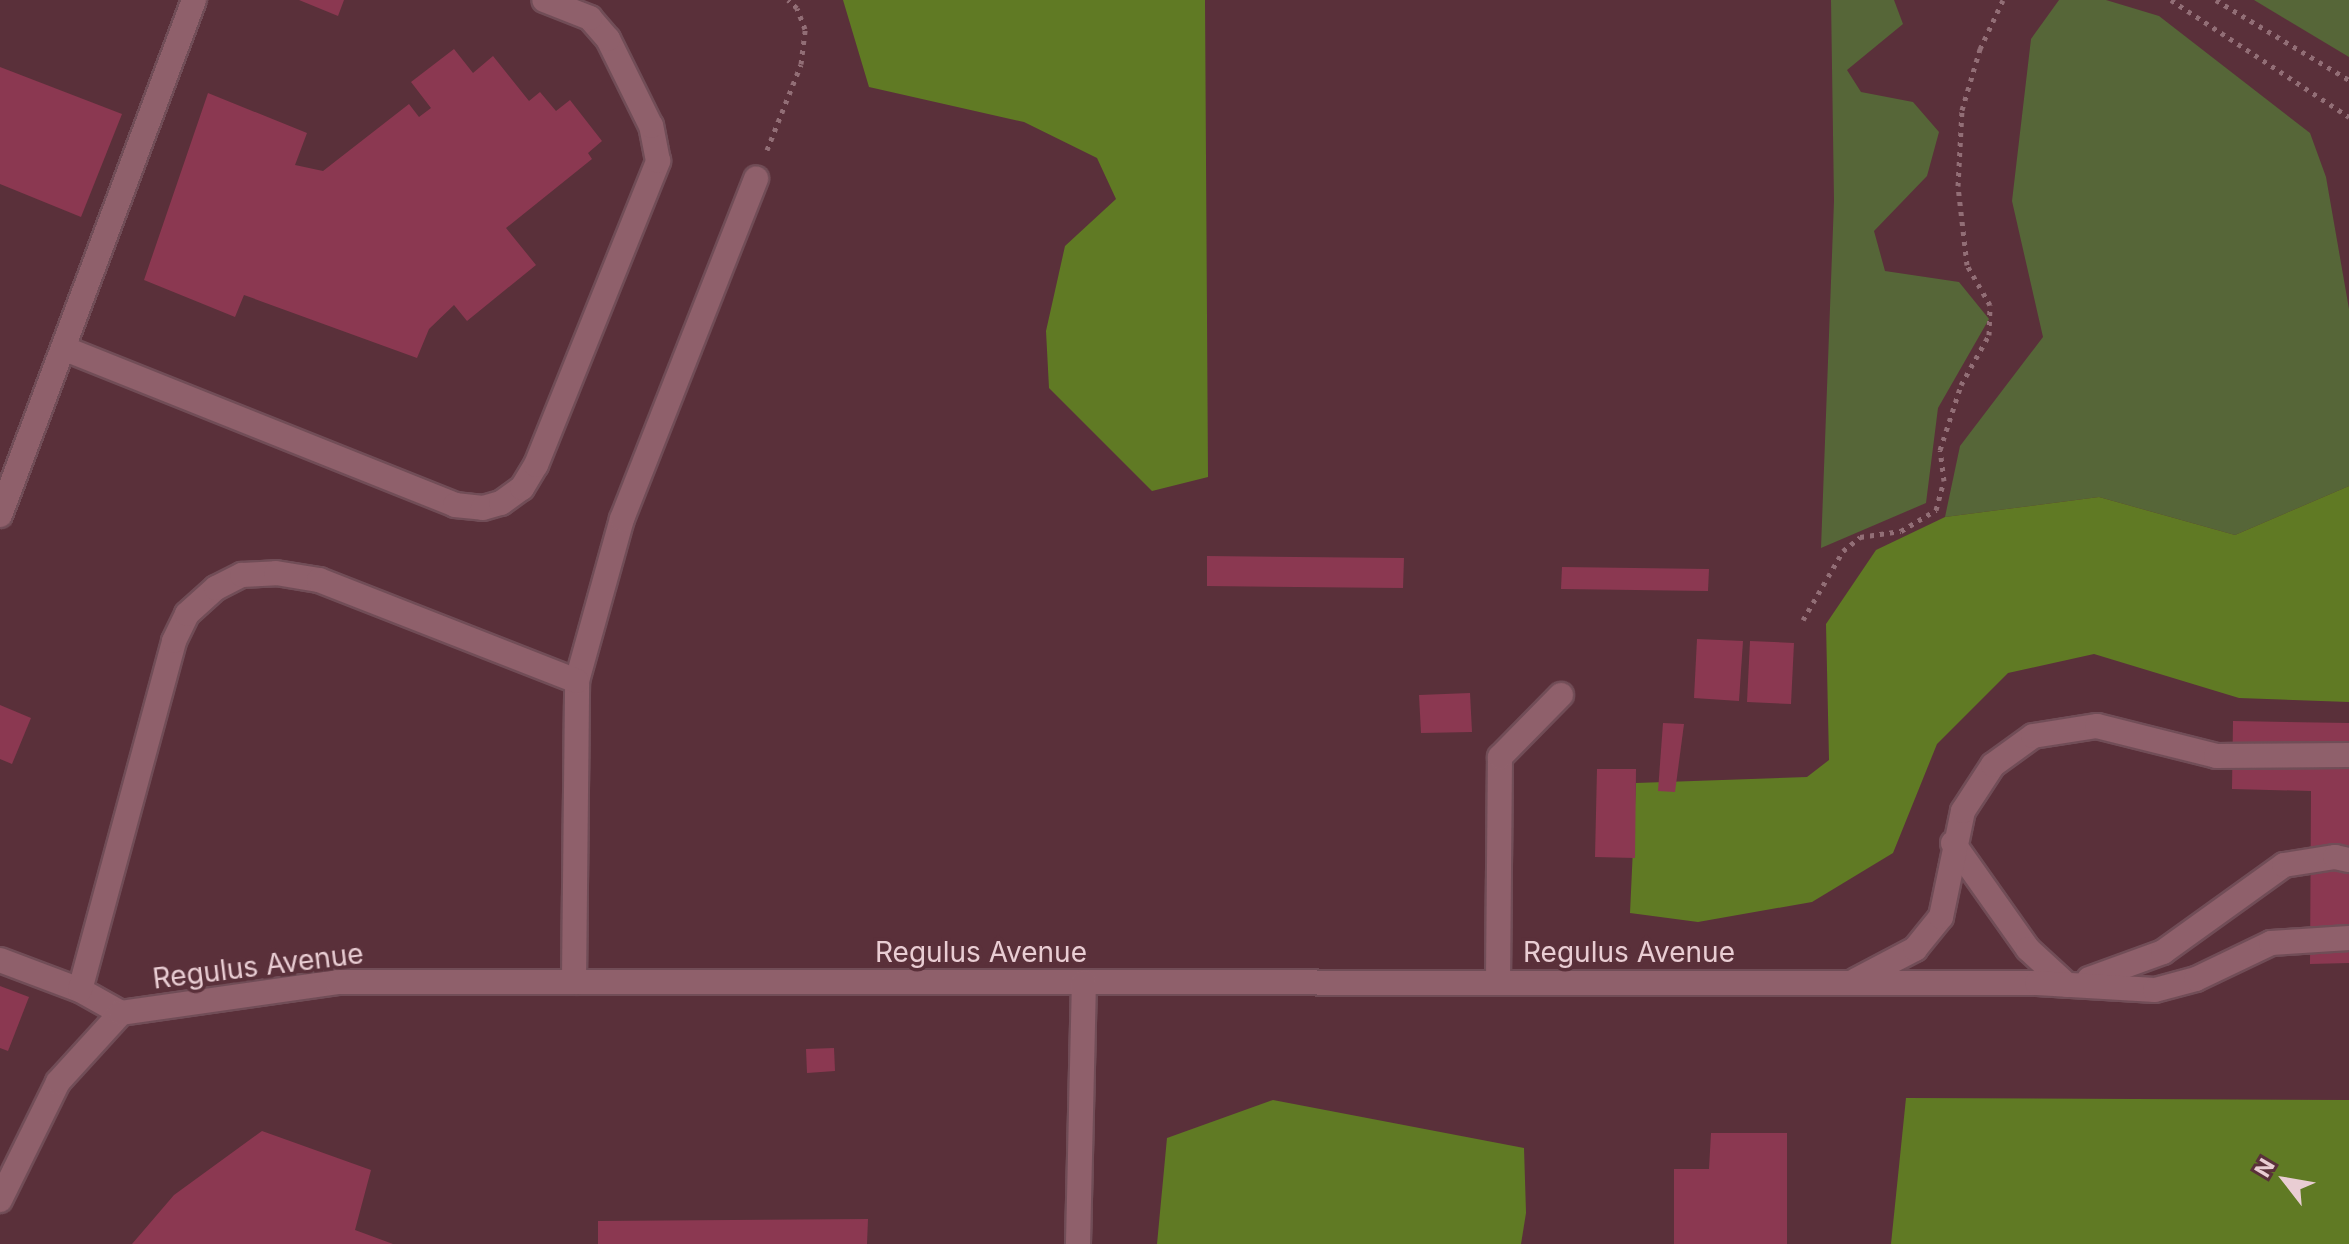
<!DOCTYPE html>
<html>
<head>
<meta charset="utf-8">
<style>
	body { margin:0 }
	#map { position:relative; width:2349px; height:1244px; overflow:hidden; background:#5a303a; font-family:Inter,sans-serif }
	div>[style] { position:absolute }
	.green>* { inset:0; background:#566638 }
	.forest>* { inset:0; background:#607a24 }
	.building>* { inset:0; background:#8b3851 }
	.path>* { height:5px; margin-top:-2.5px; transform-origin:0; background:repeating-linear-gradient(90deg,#926e76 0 4px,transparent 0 10px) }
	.roads { filter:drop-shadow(2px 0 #714d57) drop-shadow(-2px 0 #714d57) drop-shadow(0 2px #714d57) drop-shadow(0 -2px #714d57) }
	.minor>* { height:24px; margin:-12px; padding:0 12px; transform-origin:12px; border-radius:12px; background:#8f606b }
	span { translate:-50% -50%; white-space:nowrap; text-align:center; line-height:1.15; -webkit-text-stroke:7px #5a303a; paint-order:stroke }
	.street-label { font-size:28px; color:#e9cdd3 }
	.north { position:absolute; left:2245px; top:1140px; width:80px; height:80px; -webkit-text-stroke:6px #5a303a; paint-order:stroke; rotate:301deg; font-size:22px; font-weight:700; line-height:32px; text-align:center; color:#e9cdd3 }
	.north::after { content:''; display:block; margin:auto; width:28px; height:36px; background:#e9cdd3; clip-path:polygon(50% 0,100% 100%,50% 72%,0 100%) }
</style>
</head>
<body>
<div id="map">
	<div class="green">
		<div style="clip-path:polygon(1831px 0,1894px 0,1903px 24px,1847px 70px,1861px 92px,1913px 102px,1939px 132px,1927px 176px,1874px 231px,1885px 271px,1959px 282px,1989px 319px,1938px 408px,1926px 503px,1821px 548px,1834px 201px)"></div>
		<div style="clip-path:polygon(2059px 0,2106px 0,2159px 16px,2310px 133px,2326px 177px,2349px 309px,2349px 486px,2235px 535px,2099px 497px,1945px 517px,1960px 446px,2043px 337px,2012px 201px,2031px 39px)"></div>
		<div style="clip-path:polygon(2254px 0,2349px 0,2349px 57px)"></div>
	</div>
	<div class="forest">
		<div style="clip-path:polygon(843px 0,1205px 0,1208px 477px,1152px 491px,1049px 388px,1046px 331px,1065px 246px,1116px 199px,1097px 158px,1024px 122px,869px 87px)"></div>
		<div style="clip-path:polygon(2349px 486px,2349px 702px,2239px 698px,2094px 654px,2008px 673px,1937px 744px,1893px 853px,1812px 902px,1698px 922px,1630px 913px,1636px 783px,1807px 777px,1829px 760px,1826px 624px,1876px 550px,1945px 517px,2099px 497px,2235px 535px)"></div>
		<div style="clip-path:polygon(1906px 1098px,2349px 1100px,2349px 1244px,1891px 1244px)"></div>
		<div style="clip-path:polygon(1273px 1100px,1524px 1148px,1526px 1213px,1521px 1244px,1157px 1244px,1167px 1138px)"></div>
	</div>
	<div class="building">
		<div style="clip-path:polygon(299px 0,344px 0,338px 16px)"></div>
		<div style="clip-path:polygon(454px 49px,473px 73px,493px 56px,529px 101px,540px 92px,556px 111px,570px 100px,602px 141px,588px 153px,592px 159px,506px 228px,536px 265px,467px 321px,454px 305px,429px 329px,417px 358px,244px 295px,235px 317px,144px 280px,208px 93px,307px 133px,295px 165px,323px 171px,409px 104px,419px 117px,431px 108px,411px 82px)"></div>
		<div style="clip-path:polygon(0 67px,122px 114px,81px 217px,0 184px)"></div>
		<div style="clip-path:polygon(1207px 556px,1404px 558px,1403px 588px,1207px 586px)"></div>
		<div style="clip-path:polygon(1562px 567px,1709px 569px,1708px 591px,1561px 589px)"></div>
		<div style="clip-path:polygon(1697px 639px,1743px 641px,1739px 701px,1694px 698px)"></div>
		<div style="clip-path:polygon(1750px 641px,1794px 643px,1791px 704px,1747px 702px)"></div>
		<div style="clip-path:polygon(1470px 693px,1472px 732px,1421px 733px,1419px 695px)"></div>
		<div style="clip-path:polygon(0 705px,31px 718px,12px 764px,0 759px)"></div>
		<div style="clip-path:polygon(2233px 721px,2349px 723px,2349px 963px,2310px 964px,2311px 791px,2232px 789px)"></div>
		<div style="clip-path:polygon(1663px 723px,1684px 724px,1675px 792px,1658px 791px)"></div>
		<div style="clip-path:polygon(1597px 769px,1636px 769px,1635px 858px,1595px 857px)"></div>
		<div style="clip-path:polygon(0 986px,29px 997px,8px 1051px,0 1048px)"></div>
		<div style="clip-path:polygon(834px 1048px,835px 1071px,807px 1073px,806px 1049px)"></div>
		<div style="clip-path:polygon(262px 1131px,371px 1170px,355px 1230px,393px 1244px,132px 1244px,174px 1195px)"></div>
		<div style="clip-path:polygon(1711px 1133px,1787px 1133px,1787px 1244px,1674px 1244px,1674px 1169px,1709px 1169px)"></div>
		<div style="clip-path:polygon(868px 1219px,867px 1244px,598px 1244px,598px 1221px)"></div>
	</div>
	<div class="path">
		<div style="left:2171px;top:0;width:213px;rotate:33.3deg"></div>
		<div style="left:2216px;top:0;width:155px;rotate:31deg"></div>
		<div style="left:767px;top:150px;width:92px;rotate:-68.4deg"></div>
		<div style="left:801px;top:64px;width:35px;rotate:-83deg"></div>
		<div style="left:805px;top:29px;width:22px;rotate:-111deg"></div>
		<div style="left:797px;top:8px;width:12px;rotate:-138deg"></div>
		<div style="left:1803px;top:620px;width:80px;rotate:-59.9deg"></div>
		<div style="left:1843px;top:551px;width:22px;rotate:-39deg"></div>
		<div style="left:1860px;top:537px;width:41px;rotate:-8.3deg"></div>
		<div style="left:1901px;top:531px;width:41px;rotate:-31deg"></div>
		<div style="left:1936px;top:510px;width:30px;rotate:-75deg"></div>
		<div style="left:1944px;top:481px;width:31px;rotate:-97deg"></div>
		<div style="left:1940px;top:450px;width:68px;rotate:-72.1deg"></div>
		<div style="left:1961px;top:385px;width:57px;rotate:-60.8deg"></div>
		<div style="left:1989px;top:335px;width:30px;rotate:-88deg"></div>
		<div style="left:1990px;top:305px;width:46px;rotate:-119.9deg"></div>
		<div style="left:1967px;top:265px;width:80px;rotate:-96.5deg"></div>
		<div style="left:1958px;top:186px;width:76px;rotate:-87deg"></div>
		<div style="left:1962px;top:110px;width:64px;rotate:-73.6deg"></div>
		<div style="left:1980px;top:49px;width:54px;rotate:-64.9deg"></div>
	</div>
	<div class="roads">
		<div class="minor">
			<div style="left:63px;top:348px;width:422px;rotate:21.8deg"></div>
			<div style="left:455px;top:505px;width:28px;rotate:6deg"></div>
			<div style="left:483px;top:508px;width:19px;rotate:-16deg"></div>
			<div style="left:501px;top:503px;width:26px;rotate:-36deg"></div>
			<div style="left:522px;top:488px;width:27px;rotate:-59deg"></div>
			<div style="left:536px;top:465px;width:328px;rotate:-68.1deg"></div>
			<div style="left:658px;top:161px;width:36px;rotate:-101deg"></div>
			<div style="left:651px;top:126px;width:97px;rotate:-116.3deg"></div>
			<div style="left:608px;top:39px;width:28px;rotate:-131deg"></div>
			<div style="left:590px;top:18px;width:49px;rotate:-158.6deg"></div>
			<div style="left:0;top:515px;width:550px;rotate:-69.36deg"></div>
			<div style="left:1953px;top:843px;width:130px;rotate:54.7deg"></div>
			<div style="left:2028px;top:949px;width:53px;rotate:42.7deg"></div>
			<div style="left:0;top:960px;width:85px;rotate:20.6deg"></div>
			<div style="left:80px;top:990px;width:47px;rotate:29.3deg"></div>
			<div style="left:2089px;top:979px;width:79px;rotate:-20deg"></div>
			<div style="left:2163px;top:952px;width:149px;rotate:-35.7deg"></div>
			<div style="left:2284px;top:865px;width:52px;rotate:-8.9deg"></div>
			<div style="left:2335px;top:857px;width:14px;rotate:12deg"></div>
			<div style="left:1856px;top:980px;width:67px;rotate:-27.7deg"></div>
			<div style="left:1915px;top:949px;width:41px;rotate:-50.9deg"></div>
			<div style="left:1941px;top:917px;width:108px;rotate:-78.3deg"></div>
			<div style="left:1963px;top:811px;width:55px;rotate:-56.9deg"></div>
			<div style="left:1993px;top:765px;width:49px;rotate:-35.9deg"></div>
			<div style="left:2033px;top:736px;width:65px;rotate:-8.9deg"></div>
			<div style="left:2097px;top:726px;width:123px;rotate:14.1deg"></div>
			<div style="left:2216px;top:756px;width:133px;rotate:-0.4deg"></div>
			<div style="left:574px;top:982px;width:301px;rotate:-89.4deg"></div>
			<div style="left:577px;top:681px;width:168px;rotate:-74.5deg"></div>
			<div style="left:622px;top:519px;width:366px;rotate:-68.5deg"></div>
			<div style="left:1498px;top:982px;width:225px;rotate:-89.5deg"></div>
			<div style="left:1500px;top:757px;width:87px;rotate:-45.5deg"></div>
			<div style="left:80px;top:990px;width:361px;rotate:-74.9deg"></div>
			<div style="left:174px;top:641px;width:30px;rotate:-64deg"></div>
			<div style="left:187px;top:614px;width:39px;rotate:-42deg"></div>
			<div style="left:216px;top:588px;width:29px;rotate:-27deg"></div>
			<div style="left:242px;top:575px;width:34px;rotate:-3deg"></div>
			<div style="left:276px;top:573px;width:44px;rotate:9.2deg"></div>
			<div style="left:319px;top:580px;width:277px;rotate:21.4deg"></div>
			<div style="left:0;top:1200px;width:131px;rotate:-63.8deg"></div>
			<div style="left:58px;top:1082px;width:93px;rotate:-47.6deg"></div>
			<div style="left:121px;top:1013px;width:219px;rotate:-8.1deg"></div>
			<div style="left:338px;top:982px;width:1699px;rotate:0.03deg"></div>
			<div style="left:2037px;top:983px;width:118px;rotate:3.4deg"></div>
			<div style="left:2155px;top:990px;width:42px;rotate:-15deg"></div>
			<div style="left:2196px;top:979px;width:83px;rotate:-25.6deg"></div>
			<div style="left:2271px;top:943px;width:78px;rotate:-3.7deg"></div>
			<div style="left:1078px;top:1244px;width:262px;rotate:-88.7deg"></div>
		</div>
	</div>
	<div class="street-label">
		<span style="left:981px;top:952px">Regulus Avenue</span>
		<span style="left:1629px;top:952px">Regulus Avenue</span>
		<span style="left:258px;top:966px;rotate:-7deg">Regulus Avenue</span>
	</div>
	<div class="north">N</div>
</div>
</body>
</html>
